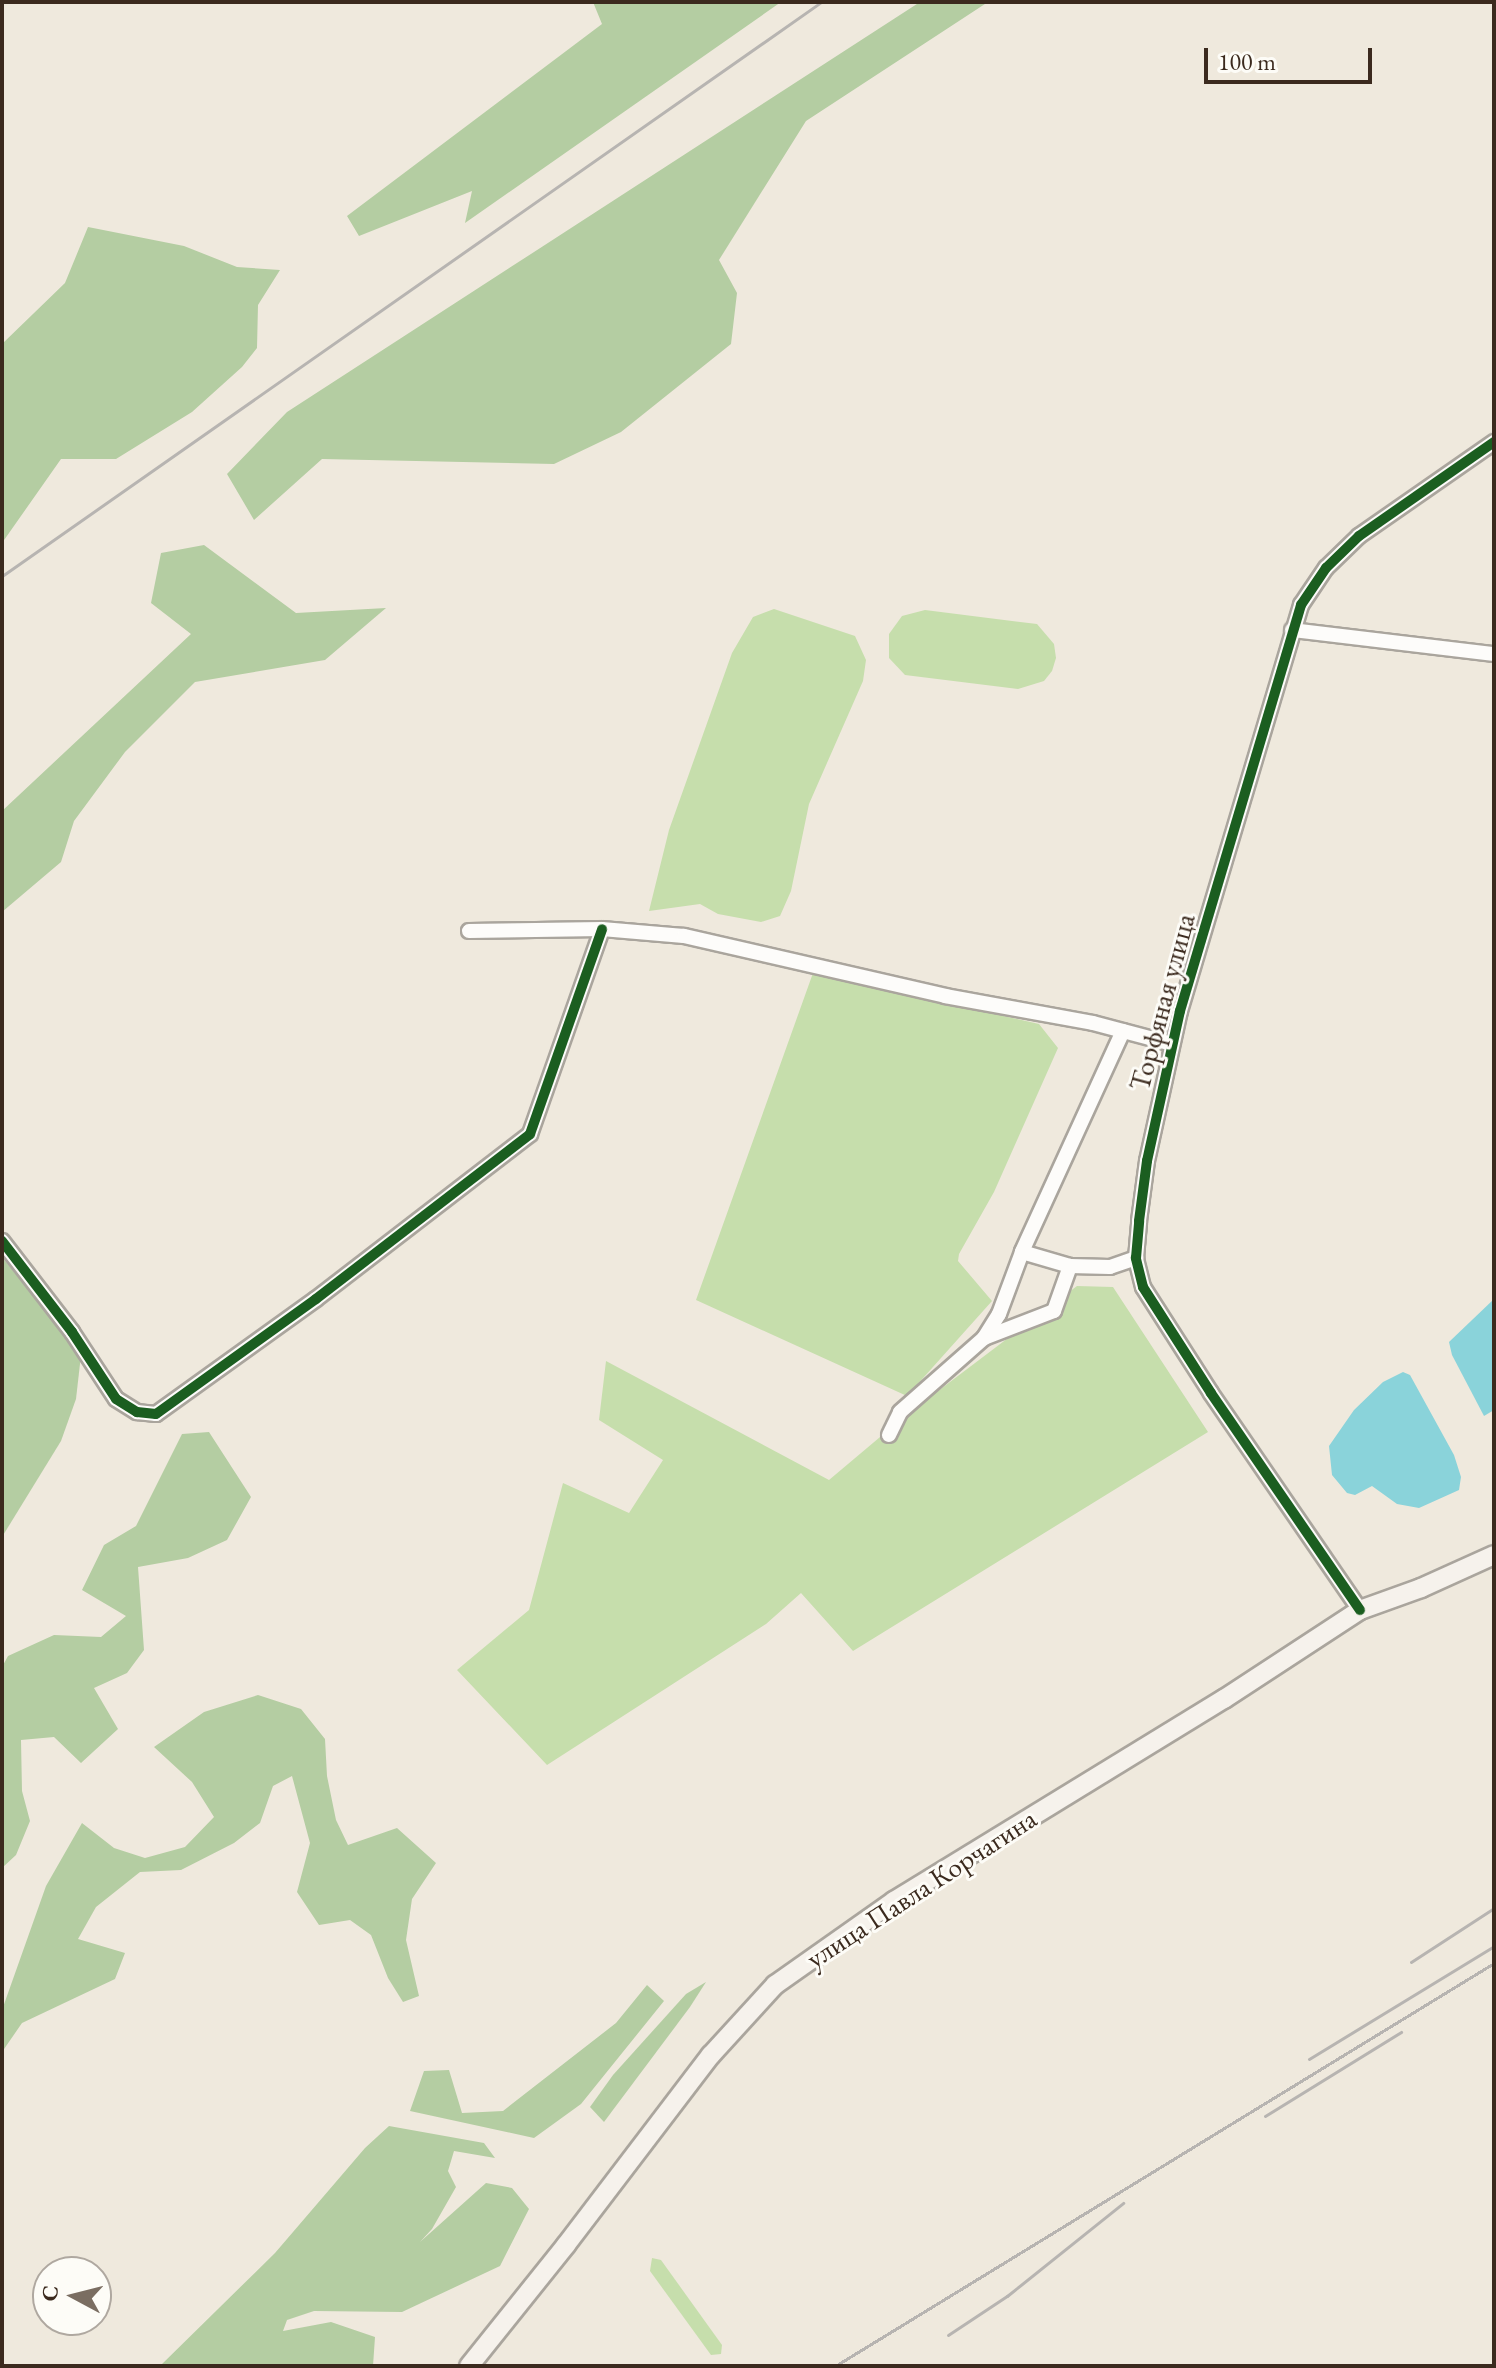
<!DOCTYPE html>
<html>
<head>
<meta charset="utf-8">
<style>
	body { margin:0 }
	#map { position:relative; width:1496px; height:2368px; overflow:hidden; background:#efe9dd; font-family:"EB Garamond",serif }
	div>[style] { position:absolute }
	.green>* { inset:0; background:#c6deac }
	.forest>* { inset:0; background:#b4cda2 }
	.water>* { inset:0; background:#8ad3da }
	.roads { filter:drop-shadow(2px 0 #aaa59d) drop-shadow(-2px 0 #aaa59d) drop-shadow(0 2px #aaa59d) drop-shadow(0 -2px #aaa59d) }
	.street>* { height:14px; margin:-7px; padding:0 7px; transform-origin:7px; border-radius:7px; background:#fdfcfa }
	.secondary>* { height:18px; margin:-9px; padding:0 9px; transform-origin:9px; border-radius:9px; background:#f6f2ec }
	.rail>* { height:3px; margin:-1.5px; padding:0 1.5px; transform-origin:1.5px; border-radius:1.5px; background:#b7b4b1 }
	.cycleway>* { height:10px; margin:-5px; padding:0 5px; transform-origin:5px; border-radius:5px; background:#1b5e20 }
	span { translate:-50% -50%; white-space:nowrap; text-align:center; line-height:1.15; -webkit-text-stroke:6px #fdfcf7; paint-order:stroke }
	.street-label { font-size:28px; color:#3b2a1e }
	.frame { position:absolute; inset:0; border:4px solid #3b2a1e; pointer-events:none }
	.north { position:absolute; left:32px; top:2256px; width:80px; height:80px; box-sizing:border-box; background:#fdfcf7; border:2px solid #afa8a0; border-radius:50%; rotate:277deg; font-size:22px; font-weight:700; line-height:32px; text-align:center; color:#3b2a1e }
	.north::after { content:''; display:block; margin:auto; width:28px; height:36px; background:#7a6d61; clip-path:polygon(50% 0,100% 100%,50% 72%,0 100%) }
	.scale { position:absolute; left:1204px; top:48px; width:168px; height:36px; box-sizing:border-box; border:4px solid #3b2a1e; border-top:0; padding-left:10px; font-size:24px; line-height:28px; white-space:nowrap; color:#3b2a1e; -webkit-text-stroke:6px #fdfcf7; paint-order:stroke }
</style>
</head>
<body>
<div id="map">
	<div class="green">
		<div style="clip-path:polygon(774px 609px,855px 636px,866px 660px,863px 681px,809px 804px,791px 891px,780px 916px,761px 922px,718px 914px,700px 904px,649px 911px,669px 830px,732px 653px,753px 617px)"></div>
		<div style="clip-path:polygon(925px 610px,1037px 624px,1054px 644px,1056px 658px,1052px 671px,1044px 681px,1018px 689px,905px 675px,889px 658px,889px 634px,902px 616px)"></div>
		<div style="clip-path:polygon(813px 973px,1039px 1024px,1058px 1048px,994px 1192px,959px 1254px,958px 1261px,992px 1301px,907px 1396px,696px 1300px)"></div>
		<div style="clip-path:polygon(1077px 1286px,1113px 1287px,1208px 1432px,853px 1651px,801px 1593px,766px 1624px,547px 1765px,457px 1670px,529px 1610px,563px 1483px,629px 1513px,663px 1460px,599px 1420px,606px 1361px,829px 1480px,905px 1416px)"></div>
		<div style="clip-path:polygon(652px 2258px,661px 2260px,722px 2345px,721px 2354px,711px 2355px,650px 2271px)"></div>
	</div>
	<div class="forest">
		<div style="clip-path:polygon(593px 2px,781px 2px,465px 223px,472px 191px,359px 236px,347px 216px,602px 24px)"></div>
		<div style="clip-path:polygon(920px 2px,988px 2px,806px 121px,719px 260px,737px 293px,731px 344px,621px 432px,554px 464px,322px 459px,254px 520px,227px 474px,287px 412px)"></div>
		<div style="clip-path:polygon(88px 227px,184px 246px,237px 267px,280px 270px,258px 305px,257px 348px,242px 367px,192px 412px,116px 459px,61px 459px,2px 543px,2px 344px,65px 283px)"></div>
		<div style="clip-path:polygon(204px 545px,296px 613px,386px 608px,325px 660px,195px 682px,125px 752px,74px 821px,61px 862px,2px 912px,2px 811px,191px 634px,151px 603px,161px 553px)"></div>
		<div style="clip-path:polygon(2px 1257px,81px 1355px,76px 1399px,61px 1441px,2px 1537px)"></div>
		<div style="clip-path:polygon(209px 1432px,251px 1497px,227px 1540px,188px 1558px,138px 1567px,144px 1650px,127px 1673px,94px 1688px,118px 1729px,81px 1763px,54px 1737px,21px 1740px,22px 1791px,30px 1821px,16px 1855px,2px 1868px,2px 1667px,8px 1656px,54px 1635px,101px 1637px,126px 1616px,82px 1590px,104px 1545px,136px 1526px,182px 1434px)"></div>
		<div style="clip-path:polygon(258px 1695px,301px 1709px,325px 1739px,327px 1776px,336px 1820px,348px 1845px,397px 1828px,436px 1863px,412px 1899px,406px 1940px,419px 1996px,403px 2002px,388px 1978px,371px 1935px,350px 1920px,319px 1925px,297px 1892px,310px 1843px,292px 1776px,273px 1786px,260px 1823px,234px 1843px,181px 1870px,140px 1872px,96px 1907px,78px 1939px,125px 1953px,115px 1979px,22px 2023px,2px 2052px,2px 2010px,46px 1886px,82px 1823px,114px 1848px,145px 1858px,185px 1847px,214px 1817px,192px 1782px,154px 1747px,204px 1712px)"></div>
		<div style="clip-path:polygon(706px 1982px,690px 2007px,604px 2122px,590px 2107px,613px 2075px,686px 1994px)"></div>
		<div style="clip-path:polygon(647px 1985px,664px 2001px,581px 2104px,534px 2138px,410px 2111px,424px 2071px,449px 2070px,462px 2113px,503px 2111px,616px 2023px)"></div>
		<div style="clip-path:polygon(389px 2126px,484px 2143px,495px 2158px,454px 2151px,448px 2171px,456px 2187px,432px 2229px,420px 2242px,486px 2183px,512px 2188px,529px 2209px,500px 2266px,402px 2312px,314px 2311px,287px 2320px,283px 2331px,331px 2322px,375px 2337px,373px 2366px,160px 2366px,275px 2253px,365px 2148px)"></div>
	</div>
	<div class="water">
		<div style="clip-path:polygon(1494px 1299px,1494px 1410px,1484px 1416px,1452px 1355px,1449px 1342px)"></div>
		<div style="clip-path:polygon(1403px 1372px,1410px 1375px,1454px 1455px,1461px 1477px,1459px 1490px,1419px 1508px,1397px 1504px,1372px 1486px,1355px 1495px,1347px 1493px,1332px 1475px,1329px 1446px,1354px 1410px,1383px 1382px)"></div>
	</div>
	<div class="roads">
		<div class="street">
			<div style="left:1292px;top:630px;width:203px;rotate:6.8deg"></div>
			<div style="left:469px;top:931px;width:133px;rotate:-0.9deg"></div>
			<div style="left:602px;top:929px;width:82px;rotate:4.9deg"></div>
			<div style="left:684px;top:936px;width:268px;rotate:12.9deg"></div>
			<div style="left:945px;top:996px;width:150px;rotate:10.3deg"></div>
			<div style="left:1093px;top:1023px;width:82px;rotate:14.9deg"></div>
			<div style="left:1123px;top:1031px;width:243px;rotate:114.6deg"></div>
			<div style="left:1022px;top:1252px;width:50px;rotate:16.3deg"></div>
			<div style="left:1070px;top:1266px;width:40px;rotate:1.4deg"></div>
			<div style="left:1110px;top:1267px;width:28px;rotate:-19deg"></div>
			<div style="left:2px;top:1241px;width:115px;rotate:52.4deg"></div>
			<div style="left:72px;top:1332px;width:80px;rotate:56.7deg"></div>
			<div style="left:116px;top:1399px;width:25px;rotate:32deg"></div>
			<div style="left:137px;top:1412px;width:19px;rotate:6deg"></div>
			<div style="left:156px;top:1414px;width:197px;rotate:-35.7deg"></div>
			<div style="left:316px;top:1299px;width:270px;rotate:-37.6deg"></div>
			<div style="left:530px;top:1134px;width:217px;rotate:-70.6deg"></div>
			<div style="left:984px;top:1338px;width:28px;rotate:-58deg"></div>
			<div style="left:999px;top:1314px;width:66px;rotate:-69.6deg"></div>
			<div style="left:889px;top:1435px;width:25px;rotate:-64deg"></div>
			<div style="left:900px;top:1412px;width:112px;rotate:-41.4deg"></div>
			<div style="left:984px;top:1338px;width:75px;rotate:-21.1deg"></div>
			<div style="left:1054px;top:1311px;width:48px;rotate:-70.4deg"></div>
			<div style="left:1360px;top:1610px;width:263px;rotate:-124.5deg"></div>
			<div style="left:1211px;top:1393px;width:126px;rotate:-122.7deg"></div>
			<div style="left:1143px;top:1287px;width:30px;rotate:-104deg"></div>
			<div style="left:1136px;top:1258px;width:37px;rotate:-85deg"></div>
			<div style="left:1139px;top:1221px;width:61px;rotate:-82.4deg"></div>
			<div style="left:1147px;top:1161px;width:154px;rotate:-77.6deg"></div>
			<div style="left:1180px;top:1011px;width:424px;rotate:-73.4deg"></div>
			<div style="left:1301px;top:605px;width:45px;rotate:-56deg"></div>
			<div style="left:1326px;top:568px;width:46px;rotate:-44.1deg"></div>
			<div style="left:1359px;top:536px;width:165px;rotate:-34.8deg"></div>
		</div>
		<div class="secondary">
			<div style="left:469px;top:2366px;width:155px;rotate:-51.3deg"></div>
			<div style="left:566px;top:2245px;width:239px;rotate:-52.7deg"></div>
			<div style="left:711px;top:2055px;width:95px;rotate:-47.6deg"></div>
			<div style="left:775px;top:1985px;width:146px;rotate:-35.2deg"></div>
			<div style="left:894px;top:1901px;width:387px;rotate:-31.5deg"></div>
			<div style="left:1224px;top:1699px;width:163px;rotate:-33.2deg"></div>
			<div style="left:1360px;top:1610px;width:65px;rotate:-19.8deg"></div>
			<div style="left:1421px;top:1588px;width:80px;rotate:-24.3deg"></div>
		</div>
	</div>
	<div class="rail">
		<div style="left:2px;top:576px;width:1000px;rotate:-35.02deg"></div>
		<div style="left:1411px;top:1962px;width:99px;rotate:-33deg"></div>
		<div style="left:1309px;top:2059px;width:217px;rotate:-31.4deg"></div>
		<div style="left:1265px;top:2116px;width:160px;rotate:-31.7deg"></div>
		<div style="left:948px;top:2335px;width:71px;rotate:-33.5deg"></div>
		<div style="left:1007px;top:2296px;width:149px;rotate:-38.7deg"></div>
		<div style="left:835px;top:2366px;width:772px;rotate:-31.45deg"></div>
	</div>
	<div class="cycleway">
		<div style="left:2px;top:1241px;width:115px;rotate:52.4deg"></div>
		<div style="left:72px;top:1332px;width:80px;rotate:56.7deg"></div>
		<div style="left:116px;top:1399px;width:25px;rotate:32deg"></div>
		<div style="left:137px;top:1412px;width:19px;rotate:6deg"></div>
		<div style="left:156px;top:1414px;width:197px;rotate:-35.7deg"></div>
		<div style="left:316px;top:1299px;width:270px;rotate:-37.6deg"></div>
		<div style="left:530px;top:1134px;width:217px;rotate:-70.6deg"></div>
		<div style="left:1360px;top:1610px;width:263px;rotate:-124.5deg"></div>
		<div style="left:1211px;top:1393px;width:126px;rotate:-122.7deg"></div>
		<div style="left:1143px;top:1287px;width:30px;rotate:-104deg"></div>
		<div style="left:1136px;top:1258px;width:37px;rotate:-85deg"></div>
		<div style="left:1139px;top:1221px;width:61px;rotate:-82.4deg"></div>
		<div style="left:1147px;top:1161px;width:154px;rotate:-77.6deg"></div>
		<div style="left:1180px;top:1011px;width:424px;rotate:-73.4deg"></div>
		<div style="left:1301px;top:605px;width:45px;rotate:-56deg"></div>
		<div style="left:1326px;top:568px;width:46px;rotate:-44.1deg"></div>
		<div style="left:1359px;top:536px;width:165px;rotate:-34.8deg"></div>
	</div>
	<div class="street-label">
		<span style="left:1162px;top:1002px;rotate:-75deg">Торфяная улица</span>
		<span style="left:921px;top:1888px;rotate:-33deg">улица Павла Корчагина</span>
	</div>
	<div class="frame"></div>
	<div class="north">С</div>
	<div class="scale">100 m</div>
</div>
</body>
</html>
